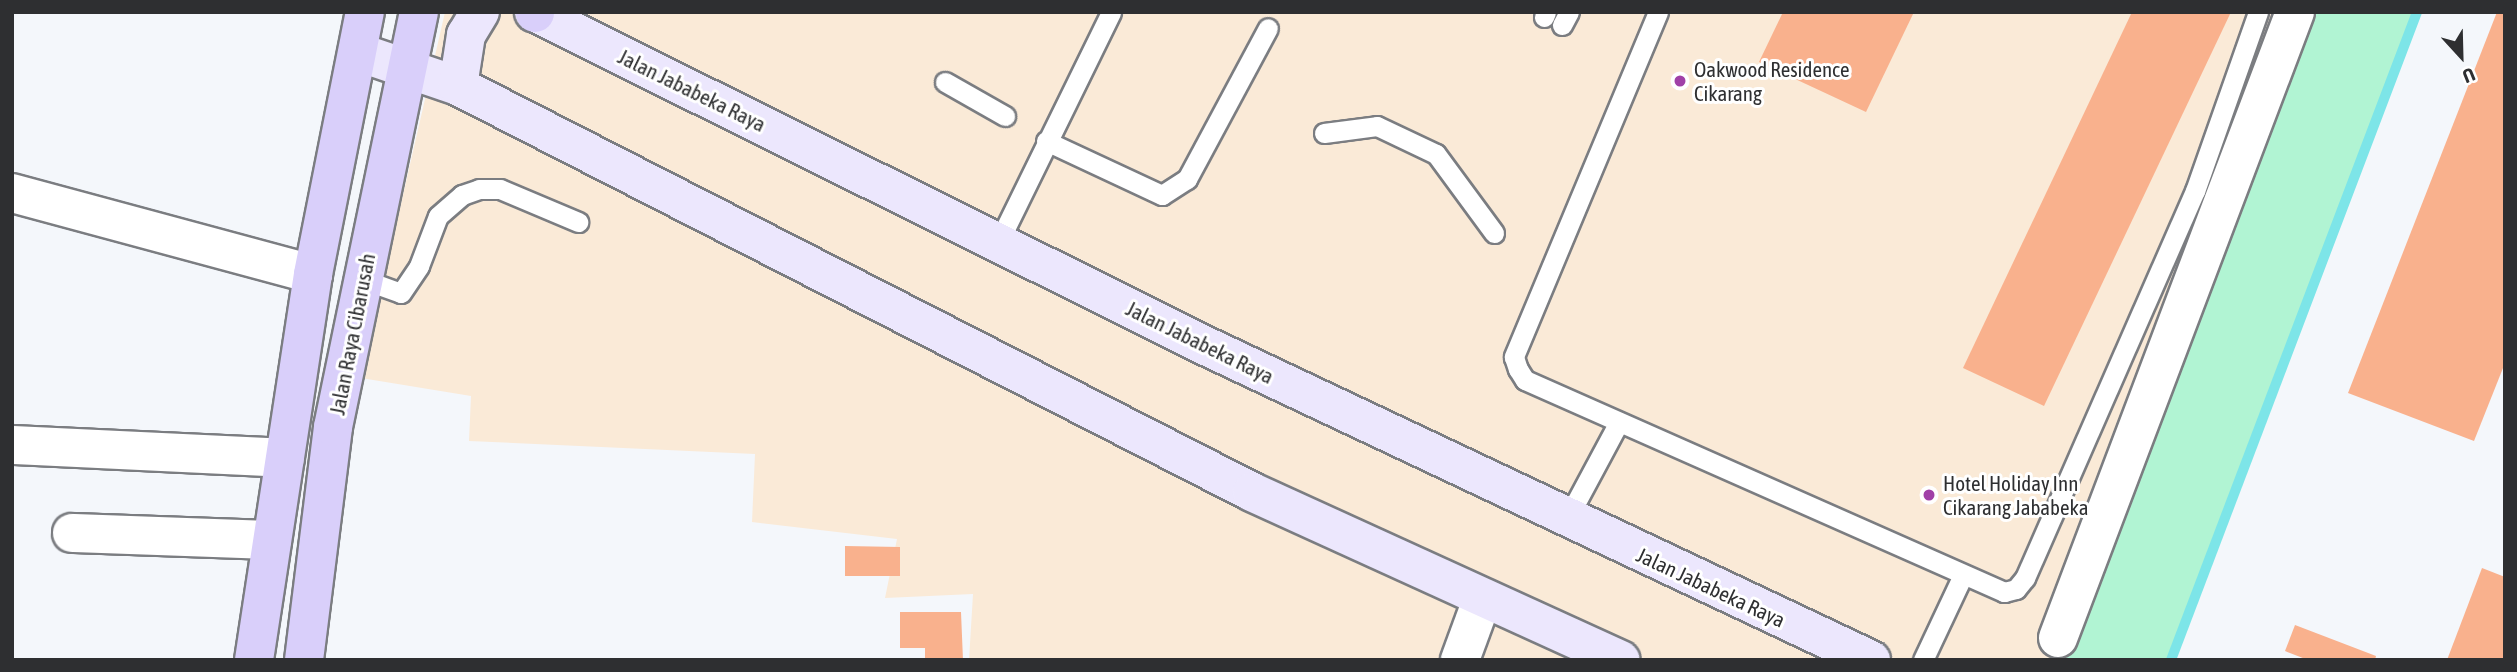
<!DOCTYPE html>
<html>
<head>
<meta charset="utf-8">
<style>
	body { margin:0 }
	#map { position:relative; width:2517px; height:672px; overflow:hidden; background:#f4f7fb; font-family:"Asap Condensed",sans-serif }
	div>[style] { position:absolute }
	.commercial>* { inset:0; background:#faead7 }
	.green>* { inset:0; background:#b1f4d3 }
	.stream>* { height:10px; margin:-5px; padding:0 5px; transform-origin:5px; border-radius:5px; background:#7de5e8 }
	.building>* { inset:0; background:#f9b18d }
	.roads { filter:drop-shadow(2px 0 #7b7d81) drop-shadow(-2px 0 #7b7d81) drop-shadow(0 2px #7b7d81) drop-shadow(0 -2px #7b7d81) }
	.lane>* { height:19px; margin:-9.5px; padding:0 9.5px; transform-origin:9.5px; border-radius:9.5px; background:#fff }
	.street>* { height:38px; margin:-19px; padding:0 19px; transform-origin:19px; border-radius:19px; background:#fff }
	.secondary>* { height:38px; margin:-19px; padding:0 19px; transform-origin:19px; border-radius:19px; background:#ece7fd }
	.primary>* { height:38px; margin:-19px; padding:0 19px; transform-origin:19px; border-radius:19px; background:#d9cffa }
	.dots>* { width:19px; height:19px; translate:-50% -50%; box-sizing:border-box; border:4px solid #fff; border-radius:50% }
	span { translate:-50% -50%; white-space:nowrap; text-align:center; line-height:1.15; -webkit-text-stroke:6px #fff; paint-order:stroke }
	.poi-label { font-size:21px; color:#2e2f31 }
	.left { translate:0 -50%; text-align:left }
	.street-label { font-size:21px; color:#2e2f31 }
	.frame { position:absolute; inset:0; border:14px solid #2e2f31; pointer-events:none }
	.north { position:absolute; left:2426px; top:21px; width:70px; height:70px; -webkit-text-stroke:5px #fff; paint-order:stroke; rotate:158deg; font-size:19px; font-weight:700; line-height:28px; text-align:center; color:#2e2f31 }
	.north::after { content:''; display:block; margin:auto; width:24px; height:32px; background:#2e2f31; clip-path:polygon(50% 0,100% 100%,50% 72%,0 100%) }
</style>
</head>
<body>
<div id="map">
	<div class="commercial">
		<div style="clip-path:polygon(445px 12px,2295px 12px,2050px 660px,969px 660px,973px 594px,885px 598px,897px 539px,752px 522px,755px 454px,469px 441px,471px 396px,361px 378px)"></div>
	</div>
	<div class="green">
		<div style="clip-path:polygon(2295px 12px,2413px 12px,2172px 660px,2050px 660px)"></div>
	</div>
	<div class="stream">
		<div style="left:2171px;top:660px;width:693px;rotate:-69.21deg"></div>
	</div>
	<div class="building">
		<div style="clip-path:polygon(1783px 12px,1914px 12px,1866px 112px,1759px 62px)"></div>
		<div style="clip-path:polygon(2132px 12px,2231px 12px,2044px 406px,1963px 368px)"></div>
		<div style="clip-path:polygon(2497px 12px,2505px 12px,2505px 363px,2474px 441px,2348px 393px)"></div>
		<div style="clip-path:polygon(845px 546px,900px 547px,900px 576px,845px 576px)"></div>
		<div style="clip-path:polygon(2482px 568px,2505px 577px,2505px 660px,2447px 660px)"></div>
		<div style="clip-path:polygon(900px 612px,961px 612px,963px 660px,925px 660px,925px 648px,900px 648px)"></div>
		<div style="clip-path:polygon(2295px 625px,2376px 656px,2375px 660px,2308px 660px,2285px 651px)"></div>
	</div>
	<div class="roads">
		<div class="lane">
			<div style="left:1658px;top:12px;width:374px;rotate:112.7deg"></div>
			<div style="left:1514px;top:357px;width:13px;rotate:72deg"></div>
			<div style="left:1518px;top:369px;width:13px;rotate:58deg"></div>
			<div style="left:1525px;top:380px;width:524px;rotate:23.87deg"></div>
			<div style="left:2004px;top:592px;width:12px;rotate:-14deg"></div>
			<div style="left:2016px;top:589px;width:14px;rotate:-51deg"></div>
			<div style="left:2025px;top:578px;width:423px;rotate:-66.3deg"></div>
			<div style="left:2195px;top:191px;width:190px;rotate:-70.6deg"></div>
			<div style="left:1544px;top:17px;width:5px;rotate:-68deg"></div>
			<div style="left:1562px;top:25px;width:15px;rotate:-62deg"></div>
			<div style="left:945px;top:82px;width:69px;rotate:29.5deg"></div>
			<div style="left:1324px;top:133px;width:53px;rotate:-7.5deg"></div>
			<div style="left:1377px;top:126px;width:65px;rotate:25.4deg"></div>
			<div style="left:1436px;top:154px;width:98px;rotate:53.7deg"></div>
			<div style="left:1046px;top:141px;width:128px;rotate:25deg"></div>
			<div style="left:1162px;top:195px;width:30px;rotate:-33deg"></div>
			<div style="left:1187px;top:179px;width:171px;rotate:-61.8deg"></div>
			<div style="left:999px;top:241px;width:255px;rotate:-63.9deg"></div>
			<div style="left:362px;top:279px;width:41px;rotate:19.7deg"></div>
			<div style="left:401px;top:293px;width:32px;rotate:-56deg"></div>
			<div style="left:419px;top:266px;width:53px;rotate:-69.2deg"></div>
			<div style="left:438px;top:216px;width:32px;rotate:-41deg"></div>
			<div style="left:462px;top:195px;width:18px;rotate:-19deg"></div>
			<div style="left:479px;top:189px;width:21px"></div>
			<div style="left:500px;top:189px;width:85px;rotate:22.9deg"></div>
			<div style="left:1567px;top:519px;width:110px;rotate:-61.8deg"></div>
			<div style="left:1923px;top:660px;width:94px;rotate:-64.8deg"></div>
		</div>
		<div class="street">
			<div style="left:12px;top:193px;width:312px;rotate:15.1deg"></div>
			<div style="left:12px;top:445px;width:273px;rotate:2.7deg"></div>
			<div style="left:72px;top:533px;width:200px;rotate:2deg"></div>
			<div style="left:2058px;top:638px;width:669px;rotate:-69.26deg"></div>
			<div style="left:1460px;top:660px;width:64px;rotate:-69.9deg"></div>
		</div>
		<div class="secondary">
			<div style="left:534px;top:12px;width:755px;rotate:26.43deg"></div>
			<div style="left:1210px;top:348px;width:731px;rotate:25.27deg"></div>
			<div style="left:358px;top:52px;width:106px;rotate:18.8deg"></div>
			<div style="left:458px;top:86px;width:892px;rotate:27.08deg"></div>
			<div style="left:1252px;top:492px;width:405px;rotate:24.5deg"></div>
			<div style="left:458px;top:86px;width:52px;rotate:-81.1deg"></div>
			<div style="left:466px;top:35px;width:27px;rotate:-59deg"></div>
		</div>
		<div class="primary">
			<div style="left:535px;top:12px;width:1px;rotate:90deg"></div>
			<div style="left:254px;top:660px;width:390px;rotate:-81.3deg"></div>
			<div style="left:313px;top:274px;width:267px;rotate:-78.8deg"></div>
			<div style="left:304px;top:660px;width:235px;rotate:-82.9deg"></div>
			<div style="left:333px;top:427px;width:424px;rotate:-78.3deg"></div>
		</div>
	</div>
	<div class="dots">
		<div style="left:1680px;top:81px;background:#a040a7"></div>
		<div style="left:1929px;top:495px;background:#a040a7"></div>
	</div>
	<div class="poi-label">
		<span class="left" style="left:1694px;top:81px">Oakwood Residence<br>Cikarang</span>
		<span class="left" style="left:1943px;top:495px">Hotel Holiday Inn<br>Cikarang Jababeka</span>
	</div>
	<div class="street-label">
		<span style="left:692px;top:90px;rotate:26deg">Jalan Jababeka Raya</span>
		<span style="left:352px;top:334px;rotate:-79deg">Jalan Raya Cibarusah</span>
		<span style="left:1200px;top:342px;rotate:26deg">Jalan Jababeka Raya</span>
		<span style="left:1711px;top:587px;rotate:25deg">Jalan Jababeka Raya</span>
	</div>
	<div class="frame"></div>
	<div class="north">U</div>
</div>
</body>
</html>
